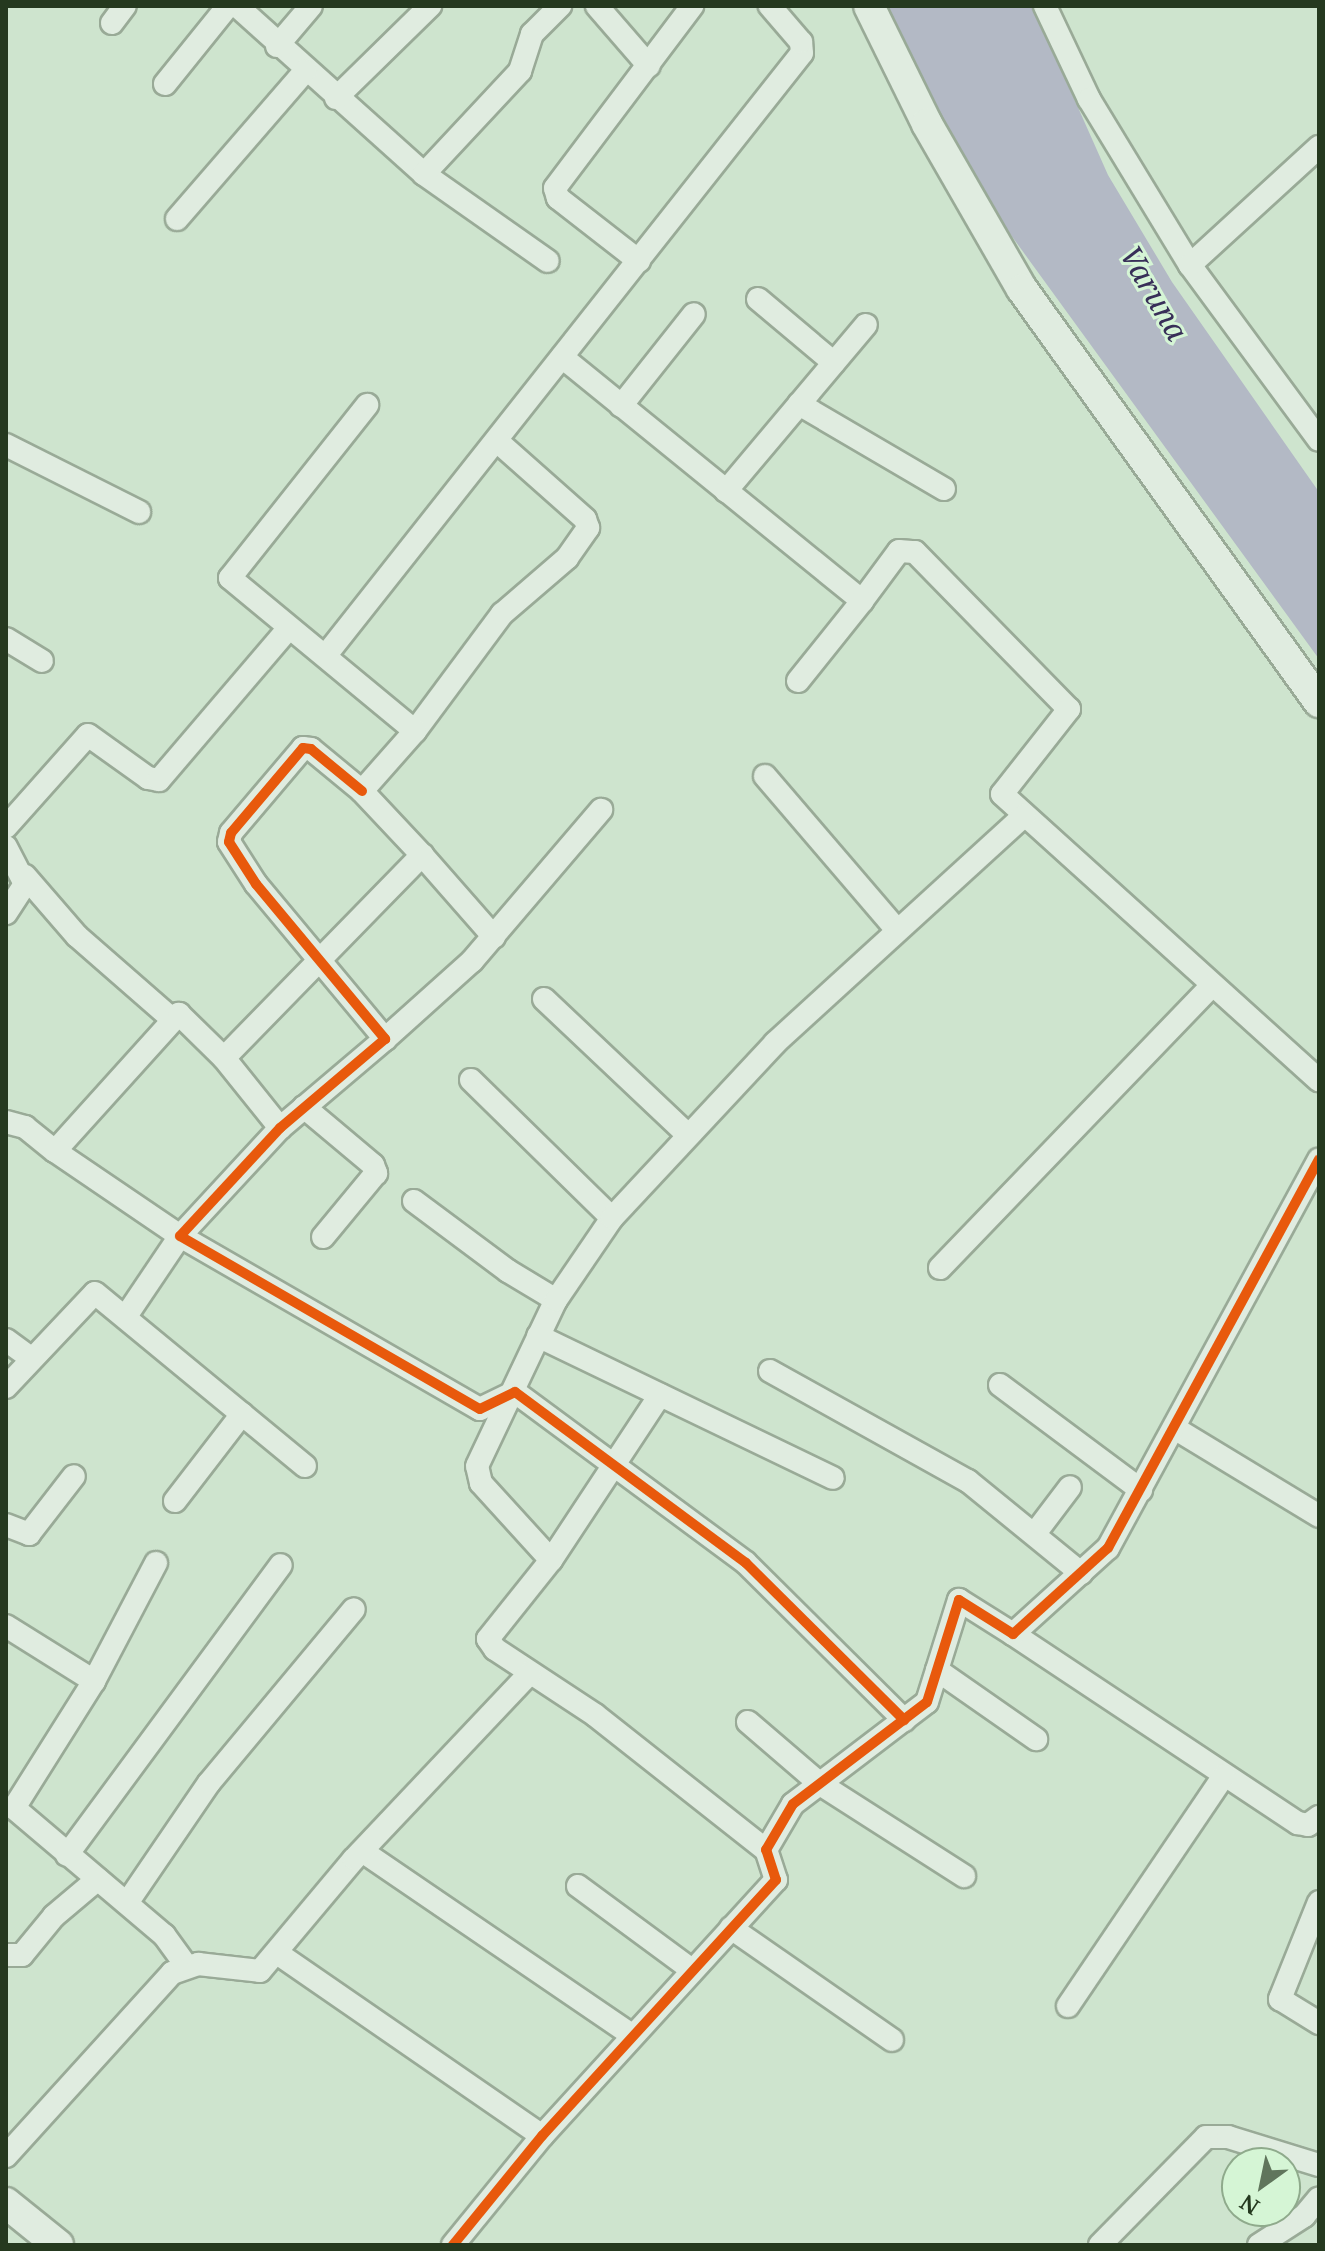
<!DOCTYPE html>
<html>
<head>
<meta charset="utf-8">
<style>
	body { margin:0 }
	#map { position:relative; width:1325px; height:2251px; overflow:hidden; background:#cee4ce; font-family:"Noto Serif",serif }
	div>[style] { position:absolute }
	.water>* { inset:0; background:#b3b9c5 }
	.roads { filter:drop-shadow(2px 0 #99aa97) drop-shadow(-2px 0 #99aa97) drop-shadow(0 2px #99aa97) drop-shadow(0 -2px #99aa97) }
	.street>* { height:22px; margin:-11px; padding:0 11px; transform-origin:11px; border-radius:11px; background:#e0ece0 }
	.secondary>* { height:30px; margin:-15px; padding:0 15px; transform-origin:15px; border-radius:15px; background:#e0ece0 }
	.cycleway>* { height:10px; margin:-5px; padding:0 5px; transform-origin:5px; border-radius:5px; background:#e8590c }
	span { translate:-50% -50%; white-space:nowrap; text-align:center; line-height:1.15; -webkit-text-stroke:6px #d5f5d5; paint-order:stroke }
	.water-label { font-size:30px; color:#382f58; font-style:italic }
	.frame { position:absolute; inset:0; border:8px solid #25391f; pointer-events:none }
	.north { position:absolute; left:1221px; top:2147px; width:80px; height:80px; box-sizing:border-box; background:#d5f5d5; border:2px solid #8faa8c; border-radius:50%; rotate:213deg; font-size:22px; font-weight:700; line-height:32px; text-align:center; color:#25391f }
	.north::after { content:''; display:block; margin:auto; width:28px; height:36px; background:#60755c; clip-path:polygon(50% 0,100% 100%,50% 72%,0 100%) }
</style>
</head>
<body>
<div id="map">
	<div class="water">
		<div style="clip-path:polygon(879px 6px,1033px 6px,1108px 175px,1172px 282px,1319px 492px,1319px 659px,960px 165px)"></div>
	</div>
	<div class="roads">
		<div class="street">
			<div style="left:237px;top:6px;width:251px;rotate:41.9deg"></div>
			<div style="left:424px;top:174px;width:151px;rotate:35.1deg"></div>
			<div style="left:597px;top:6px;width:79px;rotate:49.1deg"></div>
			<div style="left:1045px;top:6px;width:103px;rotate:64.7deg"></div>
			<div style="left:1089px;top:99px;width:194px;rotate:58.7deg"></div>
			<div style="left:1190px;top:265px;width:217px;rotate:53.6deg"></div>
			<div style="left:112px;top:23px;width:21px;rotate:-53deg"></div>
			<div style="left:277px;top:46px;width:52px;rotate:-49.6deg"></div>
			<div style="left:165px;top:84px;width:100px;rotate:-51.1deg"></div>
			<div style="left:336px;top:98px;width:132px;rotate:-44.4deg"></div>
			<div style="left:424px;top:174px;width:141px;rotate:-47deg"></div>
			<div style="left:520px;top:71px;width:39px;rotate:-72deg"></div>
			<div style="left:532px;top:34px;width:40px;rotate:-45deg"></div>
			<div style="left:177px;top:219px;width:196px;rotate:-49.1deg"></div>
			<div style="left:639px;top:261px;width:103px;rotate:-142.1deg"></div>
			<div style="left:558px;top:198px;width:10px;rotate:-107deg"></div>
			<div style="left:555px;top:188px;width:228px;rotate:-53deg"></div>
			<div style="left:1190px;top:265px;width:175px;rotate:-42.5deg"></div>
			<div style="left:758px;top:299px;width:99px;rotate:40.1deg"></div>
			<div style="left:562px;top:357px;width:387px;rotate:39.1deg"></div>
			<div style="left:862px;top:601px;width:62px;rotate:-53.5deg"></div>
			<div style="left:899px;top:551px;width:16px;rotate:4deg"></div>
			<div style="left:915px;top:552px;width:220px;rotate:45.6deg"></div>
			<div style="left:1069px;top:709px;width:108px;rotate:128.2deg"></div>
			<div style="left:1002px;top:794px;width:427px;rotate:42.1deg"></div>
			<div style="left:799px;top:404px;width:168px;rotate:30.4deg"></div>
			<div style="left:621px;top:406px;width:117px;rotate:-51.6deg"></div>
			<div style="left:6px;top:445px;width:149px;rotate:26.7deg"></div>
			<div style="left:726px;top:491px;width:217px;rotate:-49.9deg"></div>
			<div style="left:6px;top:639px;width:42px;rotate:31.4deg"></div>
			<div style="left:326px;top:655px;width:767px;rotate:-51.67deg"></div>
			<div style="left:802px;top:53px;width:11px;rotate:-95deg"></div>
			<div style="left:801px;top:42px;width:48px;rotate:-130.7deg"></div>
			<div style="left:798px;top:681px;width:102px;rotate:-51.3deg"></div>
			<div style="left:415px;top:731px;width:146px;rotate:-53.4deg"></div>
			<div style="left:502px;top:614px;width:86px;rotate:-40.7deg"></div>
			<div style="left:567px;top:558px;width:37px;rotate:-55deg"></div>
			<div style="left:588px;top:528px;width:9px;rotate:-108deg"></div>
			<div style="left:585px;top:519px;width:118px;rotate:-138.4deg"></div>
			<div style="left:765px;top:776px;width:203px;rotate:49.4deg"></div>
			<div style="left:362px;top:791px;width:66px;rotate:-140.5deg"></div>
			<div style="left:311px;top:749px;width:8px;rotate:-173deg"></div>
			<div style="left:303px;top:748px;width:111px;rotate:130.3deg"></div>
			<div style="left:231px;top:833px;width:9px;rotate:103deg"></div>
			<div style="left:229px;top:842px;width:50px;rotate:57.3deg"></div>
			<div style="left:256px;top:884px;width:202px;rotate:50.2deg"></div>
			<div style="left:385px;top:1039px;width:138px;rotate:139.7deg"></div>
			<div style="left:280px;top:1128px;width:147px;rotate:132.8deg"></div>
			<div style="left:180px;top:1236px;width:346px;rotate:30deg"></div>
			<div style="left:480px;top:1409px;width:39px;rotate:-26deg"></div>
			<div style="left:515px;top:1392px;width:287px;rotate:36.5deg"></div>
			<div style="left:746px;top:1563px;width:223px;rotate:44.8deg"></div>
			<div style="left:6px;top:827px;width:123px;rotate:-48.3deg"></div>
			<div style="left:88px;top:735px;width:74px;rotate:35.6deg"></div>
			<div style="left:148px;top:778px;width:11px;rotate:10deg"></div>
			<div style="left:159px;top:780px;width:200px;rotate:-49.5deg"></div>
			<div style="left:6px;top:847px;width:42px;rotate:62.8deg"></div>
			<div style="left:25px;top:884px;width:35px;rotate:123deg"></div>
			<div style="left:422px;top:855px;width:109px;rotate:48.7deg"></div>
			<div style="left:25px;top:876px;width:79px;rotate:49.1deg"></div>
			<div style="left:77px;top:936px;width:125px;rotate:41.1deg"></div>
			<div style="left:544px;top:999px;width:197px;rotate:43.4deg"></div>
			<div style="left:385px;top:1039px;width:117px;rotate:-41.9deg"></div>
			<div style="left:472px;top:961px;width:199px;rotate:-49.5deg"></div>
			<div style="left:224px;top:1058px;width:90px;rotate:51.3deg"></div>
			<div style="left:471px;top:1080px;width:197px;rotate:44.4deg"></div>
			<div style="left:304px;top:1107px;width:90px;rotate:40deg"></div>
			<div style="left:373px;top:1165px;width:9px;rotate:69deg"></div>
			<div style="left:376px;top:1173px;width:83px;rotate:129.6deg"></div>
			<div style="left:6px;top:1122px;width:20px;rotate:15deg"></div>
			<div style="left:25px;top:1127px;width:38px;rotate:39deg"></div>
			<div style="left:55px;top:1151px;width:185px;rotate:-47.9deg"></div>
			<div style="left:179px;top:1014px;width:63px;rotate:44.4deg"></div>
			<div style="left:224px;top:1058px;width:284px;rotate:-45.7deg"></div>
			<div style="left:422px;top:855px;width:88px;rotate:-133.2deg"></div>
			<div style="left:362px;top:791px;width:80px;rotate:-48.5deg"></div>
			<div style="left:415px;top:731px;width:240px;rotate:-140.4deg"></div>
			<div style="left:230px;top:578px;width:221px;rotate:-51.6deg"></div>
			<div style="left:55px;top:1151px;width:151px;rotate:34.2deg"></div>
			<div style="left:180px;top:1236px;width:97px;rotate:124deg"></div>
			<div style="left:414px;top:1201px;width:117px;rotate:36.7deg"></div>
			<div style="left:508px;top:1271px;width:56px;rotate:31.1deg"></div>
			<div style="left:940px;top:1268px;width:393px;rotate:-46.1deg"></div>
			<div style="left:538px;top:1336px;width:327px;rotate:25.7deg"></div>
			<div style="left:6px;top:1340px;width:32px;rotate:36deg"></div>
			<div style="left:770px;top:1371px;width:227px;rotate:29.1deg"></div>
			<div style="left:968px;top:1481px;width:146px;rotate:39.2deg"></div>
			<div style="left:1000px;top:1385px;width:176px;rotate:36.7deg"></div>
			<div style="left:6px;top:1387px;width:129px;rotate:-46.6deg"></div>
			<div style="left:95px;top:1293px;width:272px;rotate:39.5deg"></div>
			<div style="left:660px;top:1395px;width:198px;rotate:123.4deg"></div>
			<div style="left:551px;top:1560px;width:101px;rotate:128.6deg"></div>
			<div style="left:488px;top:1639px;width:12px;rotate:55deg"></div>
			<div style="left:495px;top:1649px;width:120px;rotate:33.4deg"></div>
			<div style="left:595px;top:1715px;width:218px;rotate:38.3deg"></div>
			<div style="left:1176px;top:1429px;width:167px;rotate:31.3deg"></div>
			<div style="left:175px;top:1501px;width:110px;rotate:-52.4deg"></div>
			<div style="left:6px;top:1525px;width:25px;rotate:21deg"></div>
			<div style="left:29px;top:1534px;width:73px;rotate:-52.2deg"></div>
			<div style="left:1036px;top:1532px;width:56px;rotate:-52.9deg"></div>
			<div style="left:551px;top:1560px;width:104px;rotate:-132.3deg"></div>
			<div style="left:481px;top:1483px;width:17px;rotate:-103deg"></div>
			<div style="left:477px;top:1466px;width:184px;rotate:-64.6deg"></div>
			<div style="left:556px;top:1300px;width:99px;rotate:-55.7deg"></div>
			<div style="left:612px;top:1218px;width:239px;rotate:-47deg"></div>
			<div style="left:775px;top:1043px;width:337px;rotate:-42.4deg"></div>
			<div style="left:156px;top:1563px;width:133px;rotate:117.7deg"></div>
			<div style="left:94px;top:1681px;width:150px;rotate:122.2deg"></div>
			<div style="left:14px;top:1808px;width:197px;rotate:40.3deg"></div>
			<div style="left:164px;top:1935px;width:37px;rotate:54deg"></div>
			<div style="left:6px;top:1626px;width:104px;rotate:32deg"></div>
			<div style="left:1013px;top:1634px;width:342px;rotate:33.6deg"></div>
			<div style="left:1298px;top:1823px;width:10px;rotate:11deg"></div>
			<div style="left:1308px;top:1825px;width:14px;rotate:-36deg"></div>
			<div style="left:937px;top:1670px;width:121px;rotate:34.9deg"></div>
			<div style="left:748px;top:1722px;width:95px;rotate:40.7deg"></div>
			<div style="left:820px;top:1784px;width:171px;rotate:32.6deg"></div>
			<div style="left:362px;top:1851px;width:327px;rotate:34.3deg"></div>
			<div style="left:67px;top:1855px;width:360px;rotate:-53.6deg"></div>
			<div style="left:578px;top:1886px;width:142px;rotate:36.4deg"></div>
			<div style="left:1319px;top:1902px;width:105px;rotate:111.9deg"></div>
			<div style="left:1280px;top:1999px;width:46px;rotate:31.6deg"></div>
			<div style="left:127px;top:1903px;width:145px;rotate:-55.7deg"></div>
			<div style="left:209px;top:1783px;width:226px;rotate:-50.2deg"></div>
			<div style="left:731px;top:1928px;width:196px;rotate:34.8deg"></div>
			<div style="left:277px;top:1953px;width:322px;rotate:34.6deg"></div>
			<div style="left:6px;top:1955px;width:16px"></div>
			<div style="left:22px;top:1955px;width:50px;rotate:-50.6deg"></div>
			<div style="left:54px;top:1916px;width:57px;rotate:-40.1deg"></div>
			<div style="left:1068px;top:2006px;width:278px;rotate:-55.9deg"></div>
			<div style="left:6px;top:2156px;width:247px;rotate:-47.8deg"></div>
			<div style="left:172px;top:1973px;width:28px;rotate:-19deg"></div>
			<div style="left:198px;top:1964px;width:62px;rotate:6.4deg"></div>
			<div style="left:260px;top:1971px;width:146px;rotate:-50deg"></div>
			<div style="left:354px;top:1859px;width:256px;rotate:-46.6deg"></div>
			<div style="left:453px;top:2245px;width:141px;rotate:-50.8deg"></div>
			<div style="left:542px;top:2136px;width:347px;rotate:-47.6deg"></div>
			<div style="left:776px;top:1880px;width:32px;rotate:-108deg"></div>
			<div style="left:766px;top:1850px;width:53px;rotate:-59.6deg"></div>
			<div style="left:793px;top:1804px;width:168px;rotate:-37.3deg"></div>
			<div style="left:927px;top:1702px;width:107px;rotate:-72.6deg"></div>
			<div style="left:959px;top:1600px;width:64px;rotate:32.2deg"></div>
			<div style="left:1013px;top:1634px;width:128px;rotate:-42.2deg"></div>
			<div style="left:1108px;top:1548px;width:442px;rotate:-61.5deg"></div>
			<div style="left:1100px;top:2245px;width:151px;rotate:-45.5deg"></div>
			<div style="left:1206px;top:2137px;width:22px"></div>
			<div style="left:1228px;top:2137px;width:95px;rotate:17.1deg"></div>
			<div style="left:1259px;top:2245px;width:54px;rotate:-32.8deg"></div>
			<div style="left:1304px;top:2216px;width:23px;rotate:-50deg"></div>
		</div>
		<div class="secondary">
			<div style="left:869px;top:6px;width:131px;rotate:63.8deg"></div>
			<div style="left:927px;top:124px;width:190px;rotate:60.1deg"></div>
			<div style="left:1022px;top:289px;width:509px;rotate:54.28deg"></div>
			<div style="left:6px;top:2203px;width:67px;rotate:38.9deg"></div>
		</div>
	</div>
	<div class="cycleway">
		<div style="left:362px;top:791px;width:66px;rotate:-140.5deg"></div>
		<div style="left:311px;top:749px;width:8px;rotate:-173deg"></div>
		<div style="left:303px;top:748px;width:111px;rotate:130.3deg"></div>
		<div style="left:231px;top:833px;width:9px;rotate:103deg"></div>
		<div style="left:229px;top:842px;width:50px;rotate:57.3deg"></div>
		<div style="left:256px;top:884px;width:202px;rotate:50.2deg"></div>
		<div style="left:385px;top:1039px;width:138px;rotate:139.7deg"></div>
		<div style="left:280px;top:1128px;width:147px;rotate:132.8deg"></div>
		<div style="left:180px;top:1236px;width:346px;rotate:30deg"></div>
		<div style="left:480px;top:1409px;width:39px;rotate:-26deg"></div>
		<div style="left:515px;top:1392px;width:287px;rotate:36.5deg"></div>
		<div style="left:746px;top:1563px;width:223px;rotate:44.8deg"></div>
		<div style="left:453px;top:2245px;width:141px;rotate:-50.8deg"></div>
		<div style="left:542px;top:2136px;width:347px;rotate:-47.6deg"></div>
		<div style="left:776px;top:1880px;width:32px;rotate:-108deg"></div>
		<div style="left:766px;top:1850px;width:53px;rotate:-59.6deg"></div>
		<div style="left:793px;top:1804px;width:168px;rotate:-37.3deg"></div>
		<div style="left:927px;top:1702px;width:107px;rotate:-72.6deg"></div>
		<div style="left:959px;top:1600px;width:64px;rotate:32.2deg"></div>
		<div style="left:1013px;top:1634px;width:128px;rotate:-42.2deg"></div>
		<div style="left:1108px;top:1548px;width:442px;rotate:-61.5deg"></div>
	</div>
	<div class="water-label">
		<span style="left:1154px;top:293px;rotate:60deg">Varuna</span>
	</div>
	<div class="frame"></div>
	<div class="north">N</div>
</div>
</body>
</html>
